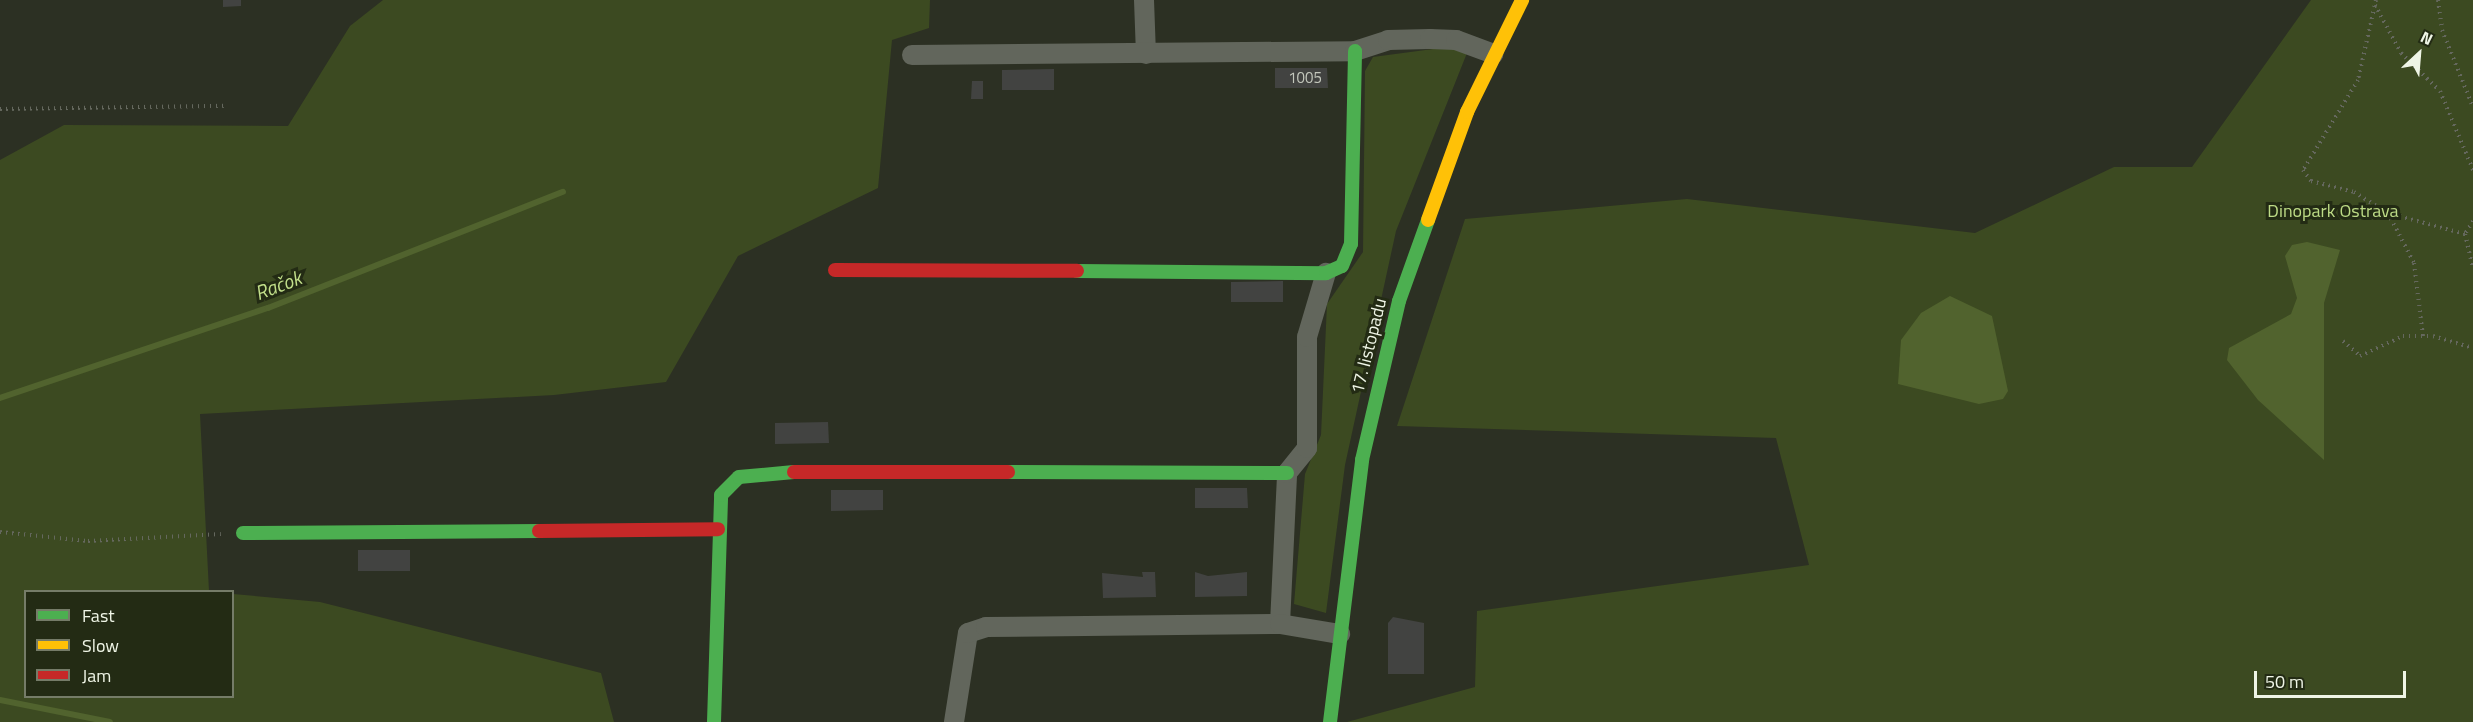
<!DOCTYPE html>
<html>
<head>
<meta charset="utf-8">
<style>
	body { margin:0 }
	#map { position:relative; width:2473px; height:722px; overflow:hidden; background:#2c3023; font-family:"Titillium Web",sans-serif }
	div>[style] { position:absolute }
	.green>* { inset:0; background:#3c4a21 }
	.water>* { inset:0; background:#51632e }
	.stream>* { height:6px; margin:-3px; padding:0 3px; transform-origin:3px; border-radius:3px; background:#51632e }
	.building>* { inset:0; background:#424341 }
	.path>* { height:4px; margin-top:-2px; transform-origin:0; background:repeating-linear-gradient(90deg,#65685e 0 1.5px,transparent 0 6px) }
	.street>* { height:20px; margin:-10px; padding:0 10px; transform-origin:10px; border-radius:10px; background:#62665c }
	.fast>* { height:14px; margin:-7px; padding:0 7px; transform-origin:7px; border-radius:7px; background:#4caf50 }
	.slow>* { height:14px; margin:-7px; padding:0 7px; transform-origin:7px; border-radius:7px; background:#ffc107 }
	.jam>* { height:14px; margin:-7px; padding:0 7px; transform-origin:7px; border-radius:7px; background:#c62828 }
	span { translate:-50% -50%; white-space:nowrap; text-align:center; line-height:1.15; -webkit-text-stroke:6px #232b14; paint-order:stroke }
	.number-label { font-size:15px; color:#c4c8bd }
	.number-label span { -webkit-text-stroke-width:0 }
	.park-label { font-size:18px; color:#bddb86 }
	.street-label { font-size:18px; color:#eff5e6 }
	.water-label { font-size:20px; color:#c2df8a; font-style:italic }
	.legend { position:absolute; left:24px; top:590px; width:210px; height:108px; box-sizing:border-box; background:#232b14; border:2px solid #757c68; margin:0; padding:8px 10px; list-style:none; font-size:18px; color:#eff5e6 }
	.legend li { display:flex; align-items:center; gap:12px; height:30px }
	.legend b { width:30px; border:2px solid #757c68 }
	.north { position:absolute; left:2389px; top:24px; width:60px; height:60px; -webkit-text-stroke:4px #232b14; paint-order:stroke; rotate:26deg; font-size:16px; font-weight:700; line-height:24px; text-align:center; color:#eff5e6 }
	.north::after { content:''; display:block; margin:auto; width:21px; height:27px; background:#eff5e6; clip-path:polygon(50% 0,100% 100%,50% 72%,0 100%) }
	.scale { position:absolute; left:2254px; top:671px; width:152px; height:27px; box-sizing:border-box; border:3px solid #eff5e6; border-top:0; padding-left:8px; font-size:18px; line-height:21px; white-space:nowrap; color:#eff5e6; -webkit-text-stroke:4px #232b14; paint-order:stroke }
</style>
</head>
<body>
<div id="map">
	<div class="green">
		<div style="clip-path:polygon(383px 0,930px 0,929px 28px,892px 40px,878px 188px,738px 256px,666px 382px,554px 395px,200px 414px,209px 591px,26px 592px,26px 696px,232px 696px,233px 594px,320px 602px,601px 673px,614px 722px,0 722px,0 160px,64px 125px,288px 126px,350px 26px)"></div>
		<div style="clip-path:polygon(2311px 0,2473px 0,2473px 722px,1347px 722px,1475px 687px,1477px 611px,1809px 565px,1776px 438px,1397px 426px,1465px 219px,1687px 199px,1975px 233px,2114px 167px,2192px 167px)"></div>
		<div style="clip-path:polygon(1448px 47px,1467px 53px,1396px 231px,1345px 465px,1326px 613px,1294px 604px,1305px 474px,1321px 435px,1327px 304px,1363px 252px,1365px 71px,1373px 57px)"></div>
	</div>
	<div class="water">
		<div style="clip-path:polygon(2307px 242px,2340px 250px,2324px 303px,2324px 460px,2258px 400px,2227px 360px,2229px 348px,2291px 314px,2297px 298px,2285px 256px,2292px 245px)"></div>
		<div style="clip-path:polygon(1950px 296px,1992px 316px,2008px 391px,2003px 399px,1979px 404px,1898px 384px,1901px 340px,1921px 313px)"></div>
	</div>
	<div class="stream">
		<div style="left:0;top:398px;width:283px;rotate:-18.6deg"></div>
		<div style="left:268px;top:308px;width:317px;rotate:-21.5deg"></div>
		<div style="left:0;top:700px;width:112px;rotate:11.3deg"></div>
	</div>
	<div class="building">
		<div style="clip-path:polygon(223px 0,241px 0,241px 6px,223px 7px)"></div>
		<div style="clip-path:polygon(1275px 68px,1327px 68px,1328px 88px,1275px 88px)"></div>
		<div style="clip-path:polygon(1054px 69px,1054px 90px,1002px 90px,1002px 70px)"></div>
		<div style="clip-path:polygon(972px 81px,983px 81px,983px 99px,971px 99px)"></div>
		<div style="clip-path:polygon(1283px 281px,1283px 302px,1231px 302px,1231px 282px)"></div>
		<div style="clip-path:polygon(828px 422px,829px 443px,775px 444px,775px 423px)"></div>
		<div style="clip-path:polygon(1195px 488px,1247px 488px,1248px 508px,1195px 508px)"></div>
		<div style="clip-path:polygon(831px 490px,883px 490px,883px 510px,831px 511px)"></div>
		<div style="clip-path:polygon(358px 550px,410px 550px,410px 571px,358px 571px)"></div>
		<div style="clip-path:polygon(1142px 572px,1155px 572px,1156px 597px,1103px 598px,1102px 573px,1143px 577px)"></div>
		<div style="clip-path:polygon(1195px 572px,1208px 576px,1247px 572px,1247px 596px,1195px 597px)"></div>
		<div style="clip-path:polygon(1393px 617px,1424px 623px,1424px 674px,1388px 674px,1388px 623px)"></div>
	</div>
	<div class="path">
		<div style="left:2376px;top:0;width:82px;rotate:102.7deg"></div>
		<div style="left:2358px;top:80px;width:105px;rotate:121.4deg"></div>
		<div style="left:2303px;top:170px;width:14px;rotate:54deg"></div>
		<div style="left:2311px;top:181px;width:44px;rotate:14.3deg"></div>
		<div style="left:2354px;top:192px;width:40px;rotate:32deg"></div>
		<div style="left:2388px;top:213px;width:56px;rotate:62.5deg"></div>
		<div style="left:2414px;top:263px;width:74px;rotate:83deg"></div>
		<div style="left:2438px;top:0;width:30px;rotate:82deg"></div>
		<div style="left:2442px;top:30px;width:83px;rotate:68.1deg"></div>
		<div style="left:2375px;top:5px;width:55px;rotate:61.6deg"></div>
		<div style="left:2401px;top:53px;width:54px;rotate:44.3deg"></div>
		<div style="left:2440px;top:91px;width:86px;rotate:67.3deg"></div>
		<div style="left:0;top:109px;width:225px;rotate:-0.8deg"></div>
		<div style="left:2388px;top:213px;width:80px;rotate:15.3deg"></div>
		<div style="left:2473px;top:221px;width:15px;rotate:122deg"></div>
		<div style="left:2465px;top:234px;width:35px;rotate:77deg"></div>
		<div style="left:2343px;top:341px;width:23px;rotate:41deg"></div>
		<div style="left:2360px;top:356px;width:47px;rotate:-24.9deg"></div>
		<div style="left:2403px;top:336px;width:30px"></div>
		<div style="left:2433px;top:336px;width:42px;rotate:16.7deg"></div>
		<div style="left:0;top:532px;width:88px;rotate:5.8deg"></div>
		<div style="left:88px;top:541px;width:133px;rotate:-3deg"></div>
	</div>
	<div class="street">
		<div style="left:1144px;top:0;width:54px;rotate:87.9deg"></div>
		<div style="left:912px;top:55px;width:443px;rotate:-0.5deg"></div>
		<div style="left:1355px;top:51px;width:35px;rotate:-18deg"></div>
		<div style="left:1388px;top:40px;width:42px;rotate:-1.4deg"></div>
		<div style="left:1430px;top:39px;width:26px;rotate:2deg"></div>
		<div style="left:1456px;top:40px;width:40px;rotate:20.2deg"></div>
		<div style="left:1280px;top:624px;width:151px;rotate:-87.3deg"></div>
		<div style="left:1287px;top:473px;width:32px;rotate:-51deg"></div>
		<div style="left:1307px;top:448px;width:111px;rotate:-90deg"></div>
		<div style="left:1307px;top:337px;width:67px;rotate:-73.5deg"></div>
		<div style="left:954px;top:722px;width:90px;rotate:-81.1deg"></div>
		<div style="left:968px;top:633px;width:19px;rotate:-18deg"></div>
		<div style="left:986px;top:627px;width:294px;rotate:-0.6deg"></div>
		<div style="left:1280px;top:624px;width:61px;rotate:9.5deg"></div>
	</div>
	<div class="fast">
		<div style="left:1077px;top:271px;width:249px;rotate:0.5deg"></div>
		<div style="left:1326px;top:273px;width:17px;rotate:-24deg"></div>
		<div style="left:1342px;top:266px;width:24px;rotate:-68deg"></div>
		<div style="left:1351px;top:244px;width:193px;rotate:-88.8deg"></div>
		<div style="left:1008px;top:472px;width:279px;rotate:0.2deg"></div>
		<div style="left:243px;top:533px;width:296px;rotate:-0.4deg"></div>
		<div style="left:714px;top:722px;width:227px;rotate:-88.2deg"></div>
		<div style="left:721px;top:495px;width:25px;rotate:-45deg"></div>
		<div style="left:739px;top:477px;width:55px;rotate:-5.2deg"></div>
		<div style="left:1330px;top:722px;width:264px;rotate:-83deg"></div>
		<div style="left:1362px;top:460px;width:163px;rotate:-76.9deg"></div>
		<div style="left:1399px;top:301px;width:86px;rotate:-70.3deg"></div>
	</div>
	<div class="slow">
		<div style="left:1428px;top:220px;width:115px;rotate:-70.1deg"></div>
		<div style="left:1467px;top:112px;width:125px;rotate:-63.8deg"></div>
	</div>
	<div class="jam">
		<div style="left:835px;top:270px;width:242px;rotate:0.2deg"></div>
		<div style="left:794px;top:472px;width:214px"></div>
		<div style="left:539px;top:531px;width:179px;rotate:-0.6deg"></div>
	</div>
	<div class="number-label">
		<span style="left:1305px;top:78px">1005</span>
	</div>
	<div class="park-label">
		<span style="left:2333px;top:211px">Dinopark Ostrava</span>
	</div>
	<div class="street-label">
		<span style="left:1369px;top:346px;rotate:-76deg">17. listopadu</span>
	</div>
	<div class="water-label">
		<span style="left:278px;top:285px;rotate:-21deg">Račok</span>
	</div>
	<ul class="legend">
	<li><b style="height:8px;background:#4caf50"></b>Fast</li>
	<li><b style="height:8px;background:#ffc107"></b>Slow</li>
	<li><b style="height:8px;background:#c62828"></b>Jam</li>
	</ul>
	<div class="north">N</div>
	<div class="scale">50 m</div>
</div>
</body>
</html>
